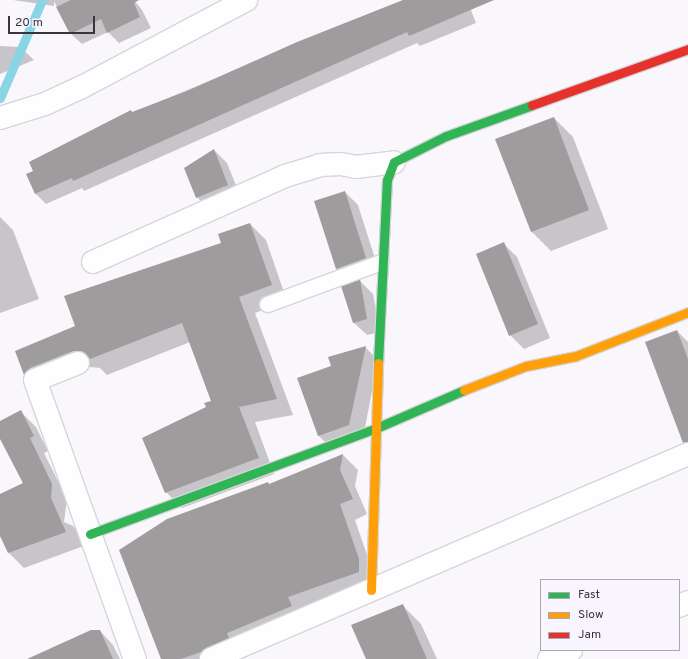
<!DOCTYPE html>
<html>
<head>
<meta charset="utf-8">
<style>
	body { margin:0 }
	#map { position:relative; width:688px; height:659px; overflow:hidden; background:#f9f7fc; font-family:Overpass,sans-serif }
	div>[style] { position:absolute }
	.shadow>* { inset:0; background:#0003 }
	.stream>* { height:9px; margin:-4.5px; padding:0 4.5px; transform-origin:4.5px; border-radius:4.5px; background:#89d4e5 }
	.building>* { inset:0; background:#9e9c9d }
	.roads { filter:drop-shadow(1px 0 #d6d5d9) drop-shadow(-1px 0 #d6d5d9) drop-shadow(0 1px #d6d5d9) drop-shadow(0 -1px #d6d5d9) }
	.lane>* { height:15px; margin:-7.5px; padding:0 7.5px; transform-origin:7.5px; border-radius:7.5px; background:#fefeff }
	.street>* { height:22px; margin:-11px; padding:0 11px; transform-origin:11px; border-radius:11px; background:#fefeff }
	.fast>* { height:9px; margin:-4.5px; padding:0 4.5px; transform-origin:4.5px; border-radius:4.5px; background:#30b455 }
	.slow>* { height:9px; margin:-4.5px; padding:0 4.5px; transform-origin:4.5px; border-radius:4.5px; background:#ff9f0a }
	.jam>* { height:9px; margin:-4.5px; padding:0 4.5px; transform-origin:4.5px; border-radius:4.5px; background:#e5322d }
	span { translate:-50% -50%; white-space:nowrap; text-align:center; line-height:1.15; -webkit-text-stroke:4px #f8f5fe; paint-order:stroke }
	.legend { position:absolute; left:540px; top:579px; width:140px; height:72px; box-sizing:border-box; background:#f8f5fe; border:1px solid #aba9b0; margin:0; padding:5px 7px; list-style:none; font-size:12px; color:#38363a }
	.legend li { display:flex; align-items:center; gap:8px; height:20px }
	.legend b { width:20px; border:1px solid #aba9b0 }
	.scale { position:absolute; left:8px; top:16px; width:87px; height:18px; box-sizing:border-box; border:2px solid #38363a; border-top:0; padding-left:5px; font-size:12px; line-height:14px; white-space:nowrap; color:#38363a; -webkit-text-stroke:3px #f8f5fe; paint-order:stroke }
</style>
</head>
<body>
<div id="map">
	<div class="shadow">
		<div style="clip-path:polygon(13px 0,134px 0,142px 10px,151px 28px,119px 43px,108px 32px,82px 44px,70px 33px,54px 1px,54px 6px)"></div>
		<div style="clip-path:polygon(404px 0,467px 0,476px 23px,420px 46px,417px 43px,84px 191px,82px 188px,46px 204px,35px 193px,132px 113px)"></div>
		<div style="clip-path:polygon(0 46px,20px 47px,34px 60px,0 74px)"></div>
		<div style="clip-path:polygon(554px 118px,573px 137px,608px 229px,551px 251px,532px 232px)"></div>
		<div style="clip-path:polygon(214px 150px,227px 163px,241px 198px,210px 211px,197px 197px)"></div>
		<div style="clip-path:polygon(345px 192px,358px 205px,379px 271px,350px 282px,336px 269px)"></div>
		<div style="clip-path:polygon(0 217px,13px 230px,39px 299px,0 313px)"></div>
		<div style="clip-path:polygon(250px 224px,266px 240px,287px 301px,255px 313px,293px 415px,255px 422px,274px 474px,182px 508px,166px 492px,213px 401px,190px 342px,107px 375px,100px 368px,90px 367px,47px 384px,41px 390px,25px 374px,16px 352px,77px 327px,222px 244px)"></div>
		<div style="clip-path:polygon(504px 244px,517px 257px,550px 338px,524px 349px,510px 335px)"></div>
		<div style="clip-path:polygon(360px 281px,373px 294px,380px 332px,367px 335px,353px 322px)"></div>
		<div style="clip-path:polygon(677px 331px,688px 342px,688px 444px,682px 437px)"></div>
		<div style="clip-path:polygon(365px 347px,378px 360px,363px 438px,332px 449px,319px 436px,298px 379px,332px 367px)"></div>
		<div style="clip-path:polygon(21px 412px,36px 427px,48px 451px,44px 453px,67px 499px,64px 522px,73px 526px,89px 544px,24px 568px,9px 553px,0 533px,0 498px,38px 513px,0 437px,0 422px)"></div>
		<div style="clip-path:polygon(343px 455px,358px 470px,355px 486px,367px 514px,355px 520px,374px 575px,232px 659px,162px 659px,270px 485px)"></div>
		<div style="clip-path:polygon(402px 605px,421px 624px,437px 659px,367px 659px)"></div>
		<div style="clip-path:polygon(100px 631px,113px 645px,120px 659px,41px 659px)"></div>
	</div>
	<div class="stream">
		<div style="left:0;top:98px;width:107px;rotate:-66.8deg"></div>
	</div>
	<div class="building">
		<div style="clip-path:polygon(71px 0,139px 0,134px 3px,140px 17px,107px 33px,101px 19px,70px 34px,56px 7px)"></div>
		<div style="clip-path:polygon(403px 0,494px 0,409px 36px,407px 32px,73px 181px,72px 178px,35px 194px,26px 174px,33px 171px,29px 162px,131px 110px,132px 112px,187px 91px,297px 42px)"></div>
		<div style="clip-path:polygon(554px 117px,589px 210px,531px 232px,495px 139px)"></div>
		<div style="clip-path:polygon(214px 149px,228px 185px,196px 198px,184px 168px)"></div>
		<div style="clip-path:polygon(345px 191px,366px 258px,336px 269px,314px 201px)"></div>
		<div style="clip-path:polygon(250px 223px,272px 285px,239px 297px,277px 399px,239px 407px,259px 458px,165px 493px,142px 438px,206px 407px,204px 403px,211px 401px,182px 323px,90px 359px,85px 353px,73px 351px,30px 368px,24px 375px,15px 351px,75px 326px,64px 296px,221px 243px,218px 234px)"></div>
		<div style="clip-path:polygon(504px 242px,538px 324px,509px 336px,476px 254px)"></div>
		<div style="clip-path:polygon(360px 279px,367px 319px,353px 323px,341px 286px)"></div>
		<div style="clip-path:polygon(677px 330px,688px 359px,688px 442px,683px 443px,645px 342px)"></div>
		<div style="clip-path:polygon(366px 346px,349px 425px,318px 436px,297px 378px,331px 366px,328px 357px)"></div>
		<div style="clip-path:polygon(21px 410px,34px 436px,30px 438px,52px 484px,51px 498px,66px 532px,8px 553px,0 536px,0 494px,23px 483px,0 439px,0 421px)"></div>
		<div style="clip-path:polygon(343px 454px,340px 470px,353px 499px,340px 504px,359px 559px,359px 572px,288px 597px,292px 606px,227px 633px,229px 638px,201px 652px,181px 659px,161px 659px,119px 550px,167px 519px,268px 482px,269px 484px)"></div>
		<div style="clip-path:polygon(403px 604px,427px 659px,366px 659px,351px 625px)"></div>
		<div style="clip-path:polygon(91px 630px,100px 630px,113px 659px,27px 659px)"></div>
	</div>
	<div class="roads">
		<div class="lane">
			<div style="left:267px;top:304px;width:121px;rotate:-20.2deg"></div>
		</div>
		<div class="street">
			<div style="left:0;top:118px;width:47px;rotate:-17.3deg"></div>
			<div style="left:45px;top:104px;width:41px;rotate:-24.7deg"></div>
			<div style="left:82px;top:87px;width:186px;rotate:-27.9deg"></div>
			<div style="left:93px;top:262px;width:210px;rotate:-24.1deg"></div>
			<div style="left:285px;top:176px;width:37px;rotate:-17deg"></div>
			<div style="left:320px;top:165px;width:21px;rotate:-3deg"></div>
			<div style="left:341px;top:164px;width:15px;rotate:11deg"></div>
			<div style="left:356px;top:167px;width:38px;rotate:-7deg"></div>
			<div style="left:78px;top:363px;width:46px;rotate:158.4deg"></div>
			<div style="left:35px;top:380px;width:296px;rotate:70.3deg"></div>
			<div style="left:679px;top:606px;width:10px;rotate:-24deg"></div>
			<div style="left:211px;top:659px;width:519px;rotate:-23.26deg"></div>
			<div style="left:549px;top:659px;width:24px;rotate:-22deg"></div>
		</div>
		<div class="fast">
			<div style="left:378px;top:363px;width:183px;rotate:-87.2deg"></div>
			<div style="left:387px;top:180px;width:19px;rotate:-69deg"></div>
			<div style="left:394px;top:162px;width:58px;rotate:-26.6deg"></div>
			<div style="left:446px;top:136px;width:91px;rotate:-19.8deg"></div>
			<div style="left:90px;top:534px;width:303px;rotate:-20.3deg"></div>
			<div style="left:374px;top:429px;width:98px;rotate:-23.4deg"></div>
		</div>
		<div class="slow">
			<div style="left:464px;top:390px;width:66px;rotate:-21.2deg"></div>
			<div style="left:526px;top:366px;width:51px;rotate:-11.3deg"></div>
			<div style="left:576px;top:356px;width:120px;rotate:-21.4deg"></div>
			<div style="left:371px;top:590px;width:227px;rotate:-88.2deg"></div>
		</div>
		<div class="jam">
			<div style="left:532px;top:105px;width:166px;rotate:-19.7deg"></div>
		</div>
	</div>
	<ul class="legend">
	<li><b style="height:5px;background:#30b455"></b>Fast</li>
	<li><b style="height:5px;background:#ff9f0a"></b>Slow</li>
	<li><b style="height:5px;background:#e5322d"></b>Jam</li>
	</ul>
	<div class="scale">20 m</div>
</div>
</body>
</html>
